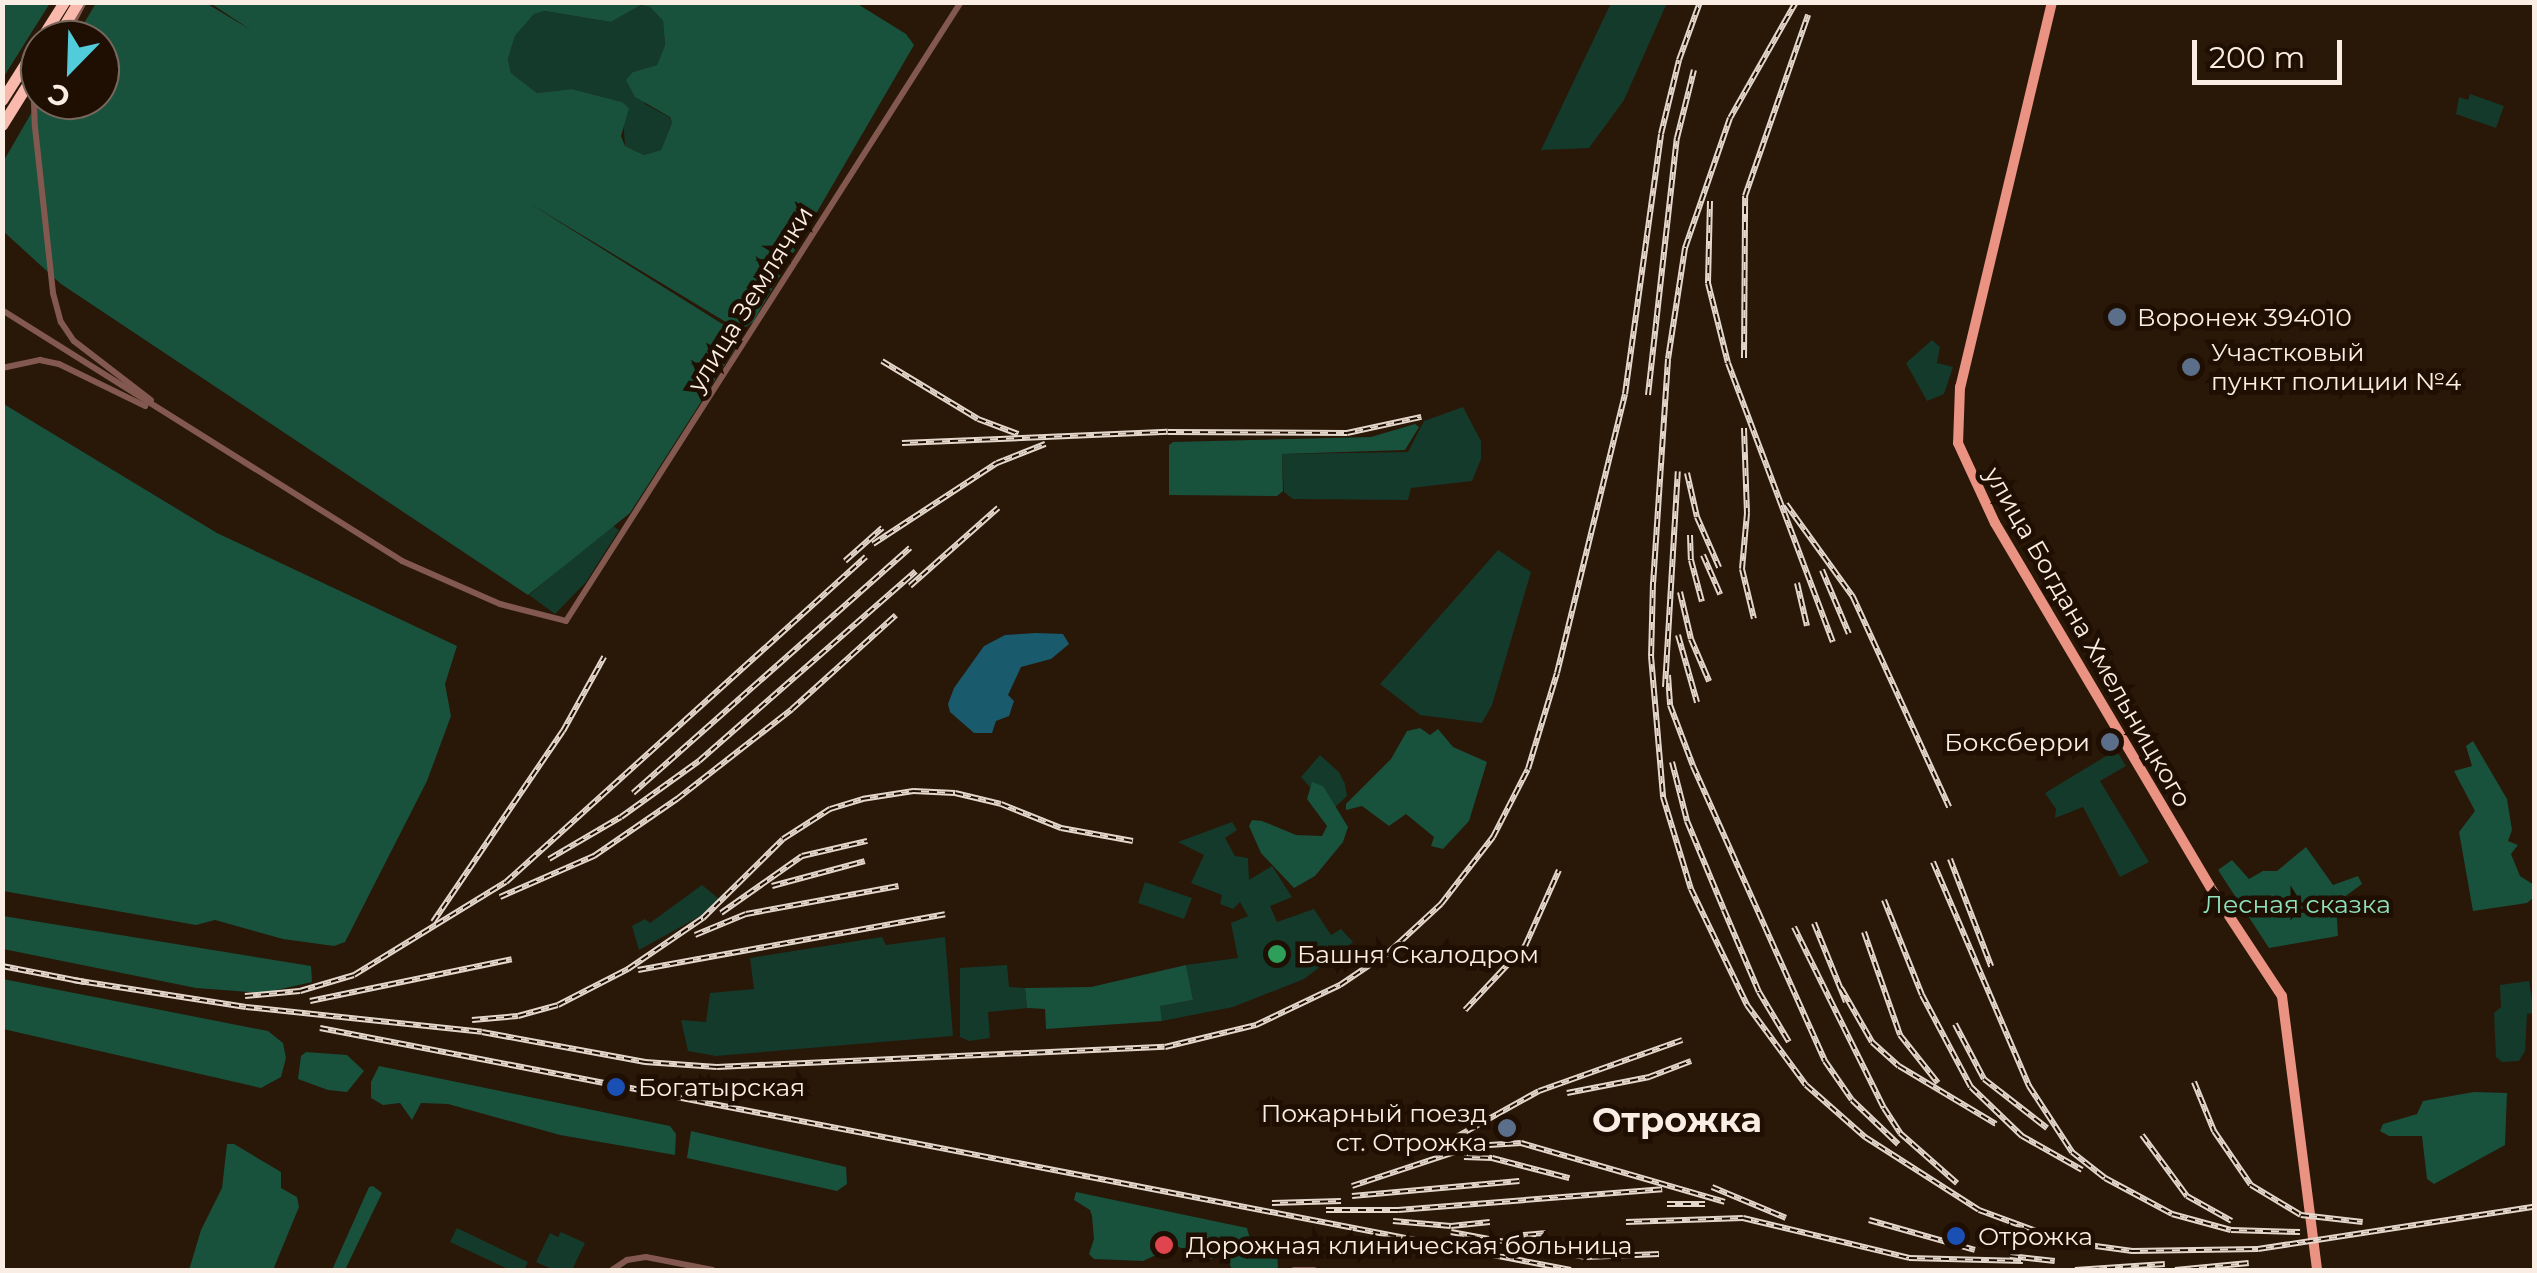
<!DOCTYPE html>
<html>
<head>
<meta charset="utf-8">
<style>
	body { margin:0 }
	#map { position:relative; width:2537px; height:1273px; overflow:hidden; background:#291708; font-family:Montserrat,sans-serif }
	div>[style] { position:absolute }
	.green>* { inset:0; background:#143a2b }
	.forest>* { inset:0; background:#18513c }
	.water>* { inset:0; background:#195a6c }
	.minor>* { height:6px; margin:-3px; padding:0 3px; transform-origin:3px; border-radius:3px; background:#82584f }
	.major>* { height:10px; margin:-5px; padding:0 5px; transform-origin:5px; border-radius:5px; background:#ea9382 }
	.highway>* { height:11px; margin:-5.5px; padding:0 5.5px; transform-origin:5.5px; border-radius:5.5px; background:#f9b9ac }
	.rail>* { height:6px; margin-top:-3px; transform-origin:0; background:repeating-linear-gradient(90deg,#1f0e02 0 8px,#e4d7cc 0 16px); box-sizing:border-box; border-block:2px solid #e4d7cc }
	.dots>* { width:28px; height:28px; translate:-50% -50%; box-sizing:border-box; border:5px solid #1f0e02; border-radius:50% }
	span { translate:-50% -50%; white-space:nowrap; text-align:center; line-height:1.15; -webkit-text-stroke:9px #1f0e02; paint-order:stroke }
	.street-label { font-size:25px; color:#faede3 }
	.poi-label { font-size:25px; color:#faede3 }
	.left { translate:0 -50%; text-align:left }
	.right { translate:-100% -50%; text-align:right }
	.park-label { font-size:25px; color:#8ee3be }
	.district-label { font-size:35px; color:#faede3; font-weight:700 }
	.frame { position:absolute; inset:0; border:5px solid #faede3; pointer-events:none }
	.north { position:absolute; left:20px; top:20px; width:100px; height:100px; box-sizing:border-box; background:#1f0e02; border:2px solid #77675c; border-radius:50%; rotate:203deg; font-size:28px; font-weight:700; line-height:40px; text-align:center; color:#faede3 }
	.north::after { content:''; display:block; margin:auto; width:35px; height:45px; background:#52cbda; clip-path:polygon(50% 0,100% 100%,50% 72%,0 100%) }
	.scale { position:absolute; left:2192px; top:40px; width:150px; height:45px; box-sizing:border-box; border:5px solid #faede3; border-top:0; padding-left:12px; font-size:30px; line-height:35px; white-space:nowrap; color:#faede3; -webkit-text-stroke:8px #1f0e02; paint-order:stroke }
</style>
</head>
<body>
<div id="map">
	<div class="green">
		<div style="clip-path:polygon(1611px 3px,1667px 3px,1624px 100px,1589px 148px,1541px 150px)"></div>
		<div style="clip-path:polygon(641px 5px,650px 7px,663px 21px,665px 45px,657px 65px,633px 72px,645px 104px,669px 117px,672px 123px,661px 150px,644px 155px,625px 146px,622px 102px,572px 89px,537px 93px,511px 73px,508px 59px,515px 36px,534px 14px,545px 11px,611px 22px)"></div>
		<div style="clip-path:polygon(2470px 94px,2504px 106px,2496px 128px,2456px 114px,2459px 97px,2468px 100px)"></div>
		<div style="clip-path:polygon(1932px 340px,1940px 347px,1937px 363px,1953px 367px,1944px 394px,1927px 401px,1906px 363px)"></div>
		<div style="clip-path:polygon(1463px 407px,1481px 441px,1481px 459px,1472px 481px,1411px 488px,1408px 500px,1293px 499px,1284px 492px,1282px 454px,1408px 452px,1424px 421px)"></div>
		<div style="clip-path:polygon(612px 525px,619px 530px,586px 582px,555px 614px,529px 595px)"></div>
		<div style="clip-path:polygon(1498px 550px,1531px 572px,1492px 705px,1482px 723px,1420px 715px,1380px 684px)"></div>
		<div style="clip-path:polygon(2116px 750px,2126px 766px,2100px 781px,2149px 862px,2120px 877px,2083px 807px,2055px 818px,2056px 809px,2045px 793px)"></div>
		<div style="clip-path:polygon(1320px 755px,1339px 772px,1345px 784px,1347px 796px,1331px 811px,1301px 777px)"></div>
		<div style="clip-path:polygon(1232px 822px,1237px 830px,1225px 838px,1235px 856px,1248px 858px,1249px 880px,1272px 866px,1292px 897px,1270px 906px,1277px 922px,1314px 909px,1331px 935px,1341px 929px,1353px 942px,1304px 979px,1233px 1007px,1162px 1021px,1159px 1006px,1193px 1000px,1186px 965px,1238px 958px,1231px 923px,1248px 916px,1240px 902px,1233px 909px,1220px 904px,1222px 895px,1191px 883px,1204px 855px,1178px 842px)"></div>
		<div style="clip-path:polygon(1145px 882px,1192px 898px,1184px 919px,1138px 903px)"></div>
		<div style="clip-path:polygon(702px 885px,719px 899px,702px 915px,639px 950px,632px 926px,645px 919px,650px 923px)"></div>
		<div style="clip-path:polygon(882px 937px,886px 945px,945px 937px,953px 1036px,716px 1056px,688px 1051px,681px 1020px,706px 1022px,710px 993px,754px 989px,750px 958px)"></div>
		<div style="clip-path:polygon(1007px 965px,1009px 987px,1025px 988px,1027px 1008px,988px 1012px,990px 1038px,969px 1041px,960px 1037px,960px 968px)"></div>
		<div style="clip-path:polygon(2529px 981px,2534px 1013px,2527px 1014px,2525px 1051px,2519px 1061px,2502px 1062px,2496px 1057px,2494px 1013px,2501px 1007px,2500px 985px)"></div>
		<div style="clip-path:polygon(457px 1228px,528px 1262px,524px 1270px,510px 1270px,450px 1242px)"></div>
		<div style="clip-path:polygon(561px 1232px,585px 1243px,572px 1270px,554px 1270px,536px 1262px,550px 1233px,558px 1237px)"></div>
	</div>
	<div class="forest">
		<div style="clip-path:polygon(3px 2px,50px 3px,3px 78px,2px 3px)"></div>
		<div style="clip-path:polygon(evenodd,96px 3px,206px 3px,251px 30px,210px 3px,856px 3px,906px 34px,914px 45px,753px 322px,744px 328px,734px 327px,529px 203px,732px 330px,738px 344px,630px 513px,528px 595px,61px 284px,3px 231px,3px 162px,40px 98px,100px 100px,100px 40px,74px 40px,96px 3px,641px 5px,650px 7px,663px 21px,665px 45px,657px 65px,633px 72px,626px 80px,635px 97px,670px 117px,672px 123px,661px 150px,644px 155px,625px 146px,621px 136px,629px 108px,622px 102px,572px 89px,537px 93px,511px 73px,508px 59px,515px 36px,534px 14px,545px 11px,611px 22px,641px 5px)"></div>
		<div style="clip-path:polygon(2px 403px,217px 533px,457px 646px,445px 684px,451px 716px,427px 781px,345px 942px,334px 946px,283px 939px,215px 920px,196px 925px,3px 891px)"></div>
		<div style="clip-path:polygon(1415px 424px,1419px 427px,1405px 450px,1282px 454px,1283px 491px,1277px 496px,1169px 495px,1169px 445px,1173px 442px,1371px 437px)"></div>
		<div style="clip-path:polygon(1420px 728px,1430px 735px,1438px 729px,1453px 747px,1487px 762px,1469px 821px,1443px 849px,1431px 846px,1434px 837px,1406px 814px,1389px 826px,1362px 806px,1346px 810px,1346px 804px,1391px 759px,1407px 731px)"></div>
		<div style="clip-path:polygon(2473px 741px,2507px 799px,2512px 830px,2508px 841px,2518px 845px,2511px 854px,2520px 876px,2534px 885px,2534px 897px,2527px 903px,2473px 911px,2459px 832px,2475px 811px,2454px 771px,2472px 766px,2466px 746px)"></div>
		<div style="clip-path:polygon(1312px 782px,1323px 786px,1348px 827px,1343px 842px,1315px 876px,1294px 888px,1261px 853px,1249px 826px,1252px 820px,1262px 821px,1296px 835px,1322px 836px,1327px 826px,1307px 799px)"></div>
		<div style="clip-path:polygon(2306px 847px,2333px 885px,2358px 876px,2362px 884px,2336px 903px,2338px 936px,2269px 948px,2218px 870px,2232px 860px,2249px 879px,2263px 871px,2277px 871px)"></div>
		<div style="clip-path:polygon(3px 916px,311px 966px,312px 982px,263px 993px,196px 988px,3px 949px)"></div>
		<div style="clip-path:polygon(1186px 965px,1193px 1000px,1160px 1006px,1162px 1021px,1046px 1029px,1045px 1009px,1027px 1008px,1025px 988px,1091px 987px)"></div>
		<div style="clip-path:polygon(3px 979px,268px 1031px,283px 1043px,286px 1058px,281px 1077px,261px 1088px,3px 1029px)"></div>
		<div style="clip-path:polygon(306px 1052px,347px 1055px,364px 1071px,347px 1092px,328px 1090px,298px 1079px,301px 1056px)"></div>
		<div style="clip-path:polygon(379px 1066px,670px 1126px,676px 1134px,675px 1155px,560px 1135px,448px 1104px,421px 1103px,412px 1120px,400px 1103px,383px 1105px,371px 1098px,371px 1082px)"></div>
		<div style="clip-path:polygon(2474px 1092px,2507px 1093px,2505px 1145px,2434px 1184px,2427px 1179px,2422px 1136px,2389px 1136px,2380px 1131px,2383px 1124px,2417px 1114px,2423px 1101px)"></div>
		<div style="clip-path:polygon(691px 1131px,846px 1167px,847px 1184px,837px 1191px,687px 1158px)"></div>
		<div style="clip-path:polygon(227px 1144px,234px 1144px,281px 1172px,281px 1188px,297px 1197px,299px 1207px,273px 1270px,189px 1270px,201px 1230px,222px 1188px)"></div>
		<div style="clip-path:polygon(373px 1186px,382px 1193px,345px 1270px,332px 1270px,369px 1187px)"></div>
		<div style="clip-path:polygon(1076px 1192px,1247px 1228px,1251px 1243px,1277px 1249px,1278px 1270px,1232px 1270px,1226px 1255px,1211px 1259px,1176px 1246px,1143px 1261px,1094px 1259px,1089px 1254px,1094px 1239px,1092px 1216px,1090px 1210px,1074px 1200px)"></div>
	</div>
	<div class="water">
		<div style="clip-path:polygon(1036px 633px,1063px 634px,1069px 644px,1051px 659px,1021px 667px,1008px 695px,1014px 701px,1009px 716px,996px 721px,992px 733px,974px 733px,950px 712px,948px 704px,954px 688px,984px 646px,1005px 635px)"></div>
	</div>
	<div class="minor">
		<div style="left:64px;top:40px;width:43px;rotate:-62.2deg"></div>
		<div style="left:40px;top:86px;width:18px;rotate:109deg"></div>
		<div style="left:34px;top:103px;width:24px;rotate:88deg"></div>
		<div style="left:35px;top:127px;width:167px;rotate:83.8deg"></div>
		<div style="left:53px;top:293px;width:30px;rotate:75deg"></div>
		<div style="left:61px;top:322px;width:23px;rotate:56deg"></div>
		<div style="left:74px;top:341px;width:97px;rotate:37.5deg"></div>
		<div style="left:2px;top:310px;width:472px;rotate:32.1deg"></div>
		<div style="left:402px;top:561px;width:107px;rotate:23.7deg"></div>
		<div style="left:500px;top:604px;width:68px;rotate:14.4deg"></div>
		<div style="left:566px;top:621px;width:734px;rotate:-57.46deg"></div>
		<div style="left:2px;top:368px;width:39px;rotate:-12deg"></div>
		<div style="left:40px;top:360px;width:19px;rotate:12deg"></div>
		<div style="left:59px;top:364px;width:96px;rotate:26deg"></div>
		<div style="left:612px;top:1270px;width:18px;rotate:-34deg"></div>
		<div style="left:627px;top:1260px;width:19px;rotate:-9deg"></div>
		<div style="left:646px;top:1257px;width:68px;rotate:11deg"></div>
		<div style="left:1294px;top:1270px;width:20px"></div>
	</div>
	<div class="major">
		<div style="left:2052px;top:2px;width:396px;rotate:103.4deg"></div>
		<div style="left:1960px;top:387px;width:56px;rotate:92deg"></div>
		<div style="left:1958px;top:443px;width:88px;rotate:65.2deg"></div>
		<div style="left:1995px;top:523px;width:430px;rotate:59.4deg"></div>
		<div style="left:2214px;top:893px;width:123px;rotate:56.6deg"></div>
		<div style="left:2282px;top:996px;width:276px;rotate:82.7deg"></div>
	</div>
	<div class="highway">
		<div style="left:55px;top:40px;width:44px;rotate:-58.8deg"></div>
		<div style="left:2px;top:100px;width:116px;rotate:-57.7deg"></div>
		<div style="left:2px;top:125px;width:72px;rotate:-58.1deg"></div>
	</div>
	<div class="rail">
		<div style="left:1796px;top:2px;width:133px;rotate:119.6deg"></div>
		<div style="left:1730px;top:118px;width:138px;rotate:109.1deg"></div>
		<div style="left:1685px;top:248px;width:112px;rotate:98.7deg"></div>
		<div style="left:1668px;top:359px;width:224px;rotate:93.8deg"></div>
		<div style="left:1653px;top:582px;width:74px;rotate:91.5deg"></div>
		<div style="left:1651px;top:656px;width:142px;rotate:85.1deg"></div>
		<div style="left:1663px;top:797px;width:96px;rotate:73.1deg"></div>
		<div style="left:1691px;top:889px;width:129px;rotate:64.2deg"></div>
		<div style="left:1747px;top:1005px;width:99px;rotate:53.6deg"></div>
		<div style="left:1806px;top:1085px;width:79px;rotate:41.4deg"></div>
		<div style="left:1865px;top:1137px;width:135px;rotate:32.6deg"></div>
		<div style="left:1979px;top:1210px;width:93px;rotate:20.2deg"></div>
		<div style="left:2066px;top:1242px;width:67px;rotate:7.8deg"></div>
		<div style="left:2132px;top:1251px;width:126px;rotate:-0.9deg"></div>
		<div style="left:2258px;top:1249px;width:279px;rotate:-8.7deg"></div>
		<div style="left:1710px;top:201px;width:82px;rotate:91.4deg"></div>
		<div style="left:1708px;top:283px;width:82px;rotate:76deg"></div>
		<div style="left:1728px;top:363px;width:298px;rotate:69.4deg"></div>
		<div style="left:1744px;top:358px;width:162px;rotate:-89.6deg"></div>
		<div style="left:1745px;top:196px;width:192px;rotate:-70.8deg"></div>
		<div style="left:882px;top:361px;width:112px;rotate:31.1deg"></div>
		<div style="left:978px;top:419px;width:43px;rotate:20.6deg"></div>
		<div style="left:1648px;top:395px;width:259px;rotate:-83.6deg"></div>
		<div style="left:1677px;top:138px;width:70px;rotate:-76deg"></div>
		<div style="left:1744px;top:428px;width:85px;rotate:88deg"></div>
		<div style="left:1747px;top:513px;width:56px;rotate:95.1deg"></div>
		<div style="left:1742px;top:569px;width:51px;rotate:76.5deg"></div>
		<div style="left:902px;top:443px;width:266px;rotate:-2.4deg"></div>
		<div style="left:1168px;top:432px;width:179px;rotate:0.3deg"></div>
		<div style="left:1347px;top:433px;width:76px;rotate:-12.2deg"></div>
		<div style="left:1687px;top:473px;width:45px;rotate:77.2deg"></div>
		<div style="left:1697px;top:517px;width:55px;rotate:66.3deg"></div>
		<div style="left:1786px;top:504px;width:115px;rotate:54.2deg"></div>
		<div style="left:1853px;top:597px;width:231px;rotate:65.4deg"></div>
		<div style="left:1690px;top:535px;width:25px;rotate:88deg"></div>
		<div style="left:1691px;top:560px;width:43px;rotate:75.3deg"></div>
		<div style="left:873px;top:544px;width:148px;rotate:-33.2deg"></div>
		<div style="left:997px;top:463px;width:52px;rotate:-21.6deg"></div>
		<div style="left:1703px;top:555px;width:43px;rotate:66.4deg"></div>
		<div style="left:845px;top:561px;width:50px;rotate:-41.7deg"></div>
		<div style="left:1822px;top:570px;width:69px;rotate:67.1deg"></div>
		<div style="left:1797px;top:583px;width:44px;rotate:76.9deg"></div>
		<div style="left:910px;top:586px;width:118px;rotate:-41.6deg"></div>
		<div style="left:1680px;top:592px;width:48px;rotate:76.8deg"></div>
		<div style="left:1691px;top:639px;width:46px;rotate:66.8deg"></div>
		<div style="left:1678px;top:635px;width:70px;rotate:74.2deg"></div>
		<div style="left:1668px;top:675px;width:30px;rotate:86deg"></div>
		<div style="left:1670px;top:705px;width:65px;rotate:69.3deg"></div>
		<div style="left:1693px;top:766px;width:323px;rotate:65.9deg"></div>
		<div style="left:1825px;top:1061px;width:47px;rotate:55.3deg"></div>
		<div style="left:1852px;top:1100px;width:64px;rotate:43.7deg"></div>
		<div style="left:1665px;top:687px;width:216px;rotate:-86.6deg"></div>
		<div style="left:1672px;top:762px;width:61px;rotate:75.7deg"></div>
		<div style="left:1687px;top:821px;width:96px;rotate:67.4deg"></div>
		<div style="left:1724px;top:910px;width:89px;rotate:66.9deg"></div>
		<div style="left:1759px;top:992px;width:58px;rotate:59deg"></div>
		<div style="left:633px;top:793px;width:370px;rotate:-41.5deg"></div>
		<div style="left:549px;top:859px;width:83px;rotate:-30.3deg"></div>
		<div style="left:621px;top:817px;width:96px;rotate:-35.7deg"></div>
		<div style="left:699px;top:761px;width:288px;rotate:-41.2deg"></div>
		<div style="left:1950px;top:859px;width:115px;rotate:69deg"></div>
		<div style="left:1933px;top:862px;width:244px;rotate:66.8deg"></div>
		<div style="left:2029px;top:1086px;width:79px;rotate:56.9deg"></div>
		<div style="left:2072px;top:1152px;width:42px;rotate:38.2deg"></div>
		<div style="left:2105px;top:1178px;width:76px;rotate:28.2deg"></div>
		<div style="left:2172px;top:1214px;width:61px;rotate:15.2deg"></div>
		<div style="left:2231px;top:1230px;width:69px;rotate:1.7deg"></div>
		<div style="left:772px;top:886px;width:96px;rotate:-15deg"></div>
		<div style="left:500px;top:897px;width:103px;rotate:-23.6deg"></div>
		<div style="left:594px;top:856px;width:101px;rotate:-34.5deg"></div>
		<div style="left:677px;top:799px;width:146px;rotate:-38deg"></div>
		<div style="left:792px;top:709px;width:140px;rotate:-42.1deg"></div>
		<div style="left:1884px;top:900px;width:102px;rotate:68.2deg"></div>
		<div style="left:1922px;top:995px;width:104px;rotate:62deg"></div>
		<div style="left:1971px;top:1087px;width:71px;rotate:43.9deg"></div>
		<div style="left:2022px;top:1136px;width:69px;rotate:29.5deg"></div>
		<div style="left:721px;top:913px;width:99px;rotate:-35.1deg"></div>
		<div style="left:802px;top:856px;width:67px;rotate:-13deg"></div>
		<div style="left:433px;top:922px;width:231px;rotate:-55.8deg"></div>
		<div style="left:563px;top:731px;width:85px;rotate:-61deg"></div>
		<div style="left:1814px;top:923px;width:85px;rotate:67.9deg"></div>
		<div style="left:1794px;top:927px;width:202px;rotate:63.6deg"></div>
		<div style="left:1884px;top:1108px;width:30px;rotate:57deg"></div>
		<div style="left:1900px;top:1133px;width:76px;rotate:41.3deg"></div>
		<div style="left:1864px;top:932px;width:109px;rotate:70.7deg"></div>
		<div style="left:1900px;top:1035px;width:61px;rotate:51.6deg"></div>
		<div style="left:695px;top:935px;width:55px;rotate:-22.4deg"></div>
		<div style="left:746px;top:914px;width:155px;rotate:-10.4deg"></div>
		<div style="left:2px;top:966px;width:84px;rotate:11deg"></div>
		<div style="left:638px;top:970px;width:312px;rotate:-10.3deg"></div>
		<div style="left:73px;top:980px;width:175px;rotate:8.9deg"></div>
		<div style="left:246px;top:1007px;width:237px;rotate:6deg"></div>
		<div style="left:482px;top:1032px;width:166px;rotate:10.4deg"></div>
		<div style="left:645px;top:1062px;width:72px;rotate:4deg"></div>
		<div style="left:717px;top:1067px;width:448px;rotate:-2.6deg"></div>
		<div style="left:1165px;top:1047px;width:94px;rotate:-13.6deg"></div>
		<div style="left:1256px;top:1025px;width:93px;rotate:-25.5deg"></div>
		<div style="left:1340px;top:985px;width:59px;rotate:-34deg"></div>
		<div style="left:1389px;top:952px;width:71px;rotate:-42.7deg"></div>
		<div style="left:1441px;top:904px;width:85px;rotate:-52.2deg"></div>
		<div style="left:1493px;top:837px;width:76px;rotate:-62.8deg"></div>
		<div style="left:1528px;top:769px;width:100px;rotate:-73.2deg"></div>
		<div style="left:1557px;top:673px;width:287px;rotate:-76.3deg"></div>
		<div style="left:1625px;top:394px;width:262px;rotate:-82.1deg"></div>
		<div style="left:1661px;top:134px;width:76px;rotate:-76.3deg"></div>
		<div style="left:1679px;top:60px;width:62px;rotate:-70.1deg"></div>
		<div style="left:1841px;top:988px;width:62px;rotate:60.1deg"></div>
		<div style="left:1872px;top:1042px;width:36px;rotate:42deg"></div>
		<div style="left:1899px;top:1066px;width:113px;rotate:30.9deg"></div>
		<div style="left:245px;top:996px;width:55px;rotate:-5.2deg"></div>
		<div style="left:300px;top:991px;width:56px;rotate:-16.5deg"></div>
		<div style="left:354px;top:975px;width:178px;rotate:-31.5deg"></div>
		<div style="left:506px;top:882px;width:485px;rotate:-42.1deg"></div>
		<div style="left:310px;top:1001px;width:206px;rotate:-11.7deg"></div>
		<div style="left:1465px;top:1010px;width:88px;rotate:-46.8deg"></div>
		<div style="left:1525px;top:946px;width:83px;rotate:-65.9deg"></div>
		<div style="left:472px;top:1020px;width:46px;rotate:-5deg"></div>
		<div style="left:518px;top:1016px;width:41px;rotate:-15.4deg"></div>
		<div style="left:558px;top:1005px;width:79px;rotate:-27.2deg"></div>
		<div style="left:628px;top:969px;width:91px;rotate:-34.2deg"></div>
		<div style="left:703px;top:918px;width:112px;rotate:-44.6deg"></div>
		<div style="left:783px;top:839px;width:56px;rotate:-32.6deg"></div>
		<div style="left:830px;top:809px;width:34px;rotate:-17deg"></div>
		<div style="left:862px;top:799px;width:52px;rotate:-8.9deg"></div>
		<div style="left:913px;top:791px;width:42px;rotate:2.7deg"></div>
		<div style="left:955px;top:793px;width:47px;rotate:13.4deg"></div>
		<div style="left:1001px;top:804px;width:65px;rotate:21.8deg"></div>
		<div style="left:1061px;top:828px;width:73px;rotate:10.2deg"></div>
		<div style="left:1955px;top:1024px;width:62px;rotate:62.2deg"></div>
		<div style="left:1984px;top:1079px;width:80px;rotate:37.9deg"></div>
		<div style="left:320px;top:1028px;width:1274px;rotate:10.95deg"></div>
		<div style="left:2194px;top:1082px;width:53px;rotate:67.8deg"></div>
		<div style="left:2214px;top:1131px;width:65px;rotate:55.6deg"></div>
		<div style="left:2251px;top:1185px;width:58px;rotate:31deg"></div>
		<div style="left:2301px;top:1215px;width:62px;rotate:6.4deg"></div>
		<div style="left:1567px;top:1093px;width:84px;rotate:-11deg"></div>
		<div style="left:1649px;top:1077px;width:45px;rotate:-20.9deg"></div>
		<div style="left:2142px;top:1135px;width:76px;rotate:53.6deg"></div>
		<div style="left:2187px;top:1196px;width:51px;rotate:29.1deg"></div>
		<div style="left:1440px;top:1146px;width:113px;rotate:-29.1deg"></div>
		<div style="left:1539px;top:1091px;width:152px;rotate:-19.6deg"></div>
		<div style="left:1464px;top:1157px;width:28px;rotate:2deg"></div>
		<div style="left:1492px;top:1158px;width:80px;rotate:14.6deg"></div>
		<div style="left:1352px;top:1186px;width:127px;rotate:-18.3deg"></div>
		<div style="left:1473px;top:1146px;width:48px;rotate:-3.6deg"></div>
		<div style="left:1521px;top:1143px;width:212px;rotate:16.1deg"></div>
		<div style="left:1712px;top:1187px;width:80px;rotate:22.7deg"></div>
		<div style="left:1352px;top:1196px;width:168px;rotate:-5.1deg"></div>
		<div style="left:1272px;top:1203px;width:69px;rotate:-1.7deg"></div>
		<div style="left:1667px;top:1204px;width:38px"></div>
		<div style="left:1326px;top:1210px;width:72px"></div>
		<div style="left:1398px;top:1210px;width:265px;rotate:-4.5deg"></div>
		<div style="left:1869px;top:1220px;width:110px;rotate:15.8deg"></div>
		<div style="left:1393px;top:1221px;width:58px;rotate:4.9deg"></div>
		<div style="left:1451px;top:1226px;width:39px;rotate:-6deg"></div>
		<div style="left:1626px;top:1222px;width:117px;rotate:-2deg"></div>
		<div style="left:1743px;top:1218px;width:171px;rotate:13.5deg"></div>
		<div style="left:1909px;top:1258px;width:114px;rotate:1.5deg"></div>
		<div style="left:1451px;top:1232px;width:137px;rotate:10.5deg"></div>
		<div style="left:1586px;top:1257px;width:73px;rotate:-2.4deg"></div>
		<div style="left:1512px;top:1236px;width:35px;rotate:-5deg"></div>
		<div style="left:2010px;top:1256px;width:45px;rotate:6.3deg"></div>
		<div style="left:2075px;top:1270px;width:90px;rotate:-3.8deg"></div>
		<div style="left:2175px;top:1270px;width:74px;rotate:-5.4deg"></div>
	</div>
	<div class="dots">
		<div style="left:2117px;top:317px;background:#5c6f8a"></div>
		<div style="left:2191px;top:367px;background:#5c6f8a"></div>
		<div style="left:2110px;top:742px;background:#5c6f8a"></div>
		<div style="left:1277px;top:954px;background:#2e9e5b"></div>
		<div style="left:616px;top:1087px;background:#1a4fb4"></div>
		<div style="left:1507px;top:1128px;background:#5c6f8a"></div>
		<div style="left:1956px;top:1236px;background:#1a4fb4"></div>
		<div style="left:1164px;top:1245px;background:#e0444e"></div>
	</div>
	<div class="street-label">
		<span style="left:750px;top:299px;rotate:-58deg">улица Землячки</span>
		<span style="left:2088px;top:637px;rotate:60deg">улица Богдана Хмельницкого</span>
	</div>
	<div class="poi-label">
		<span class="left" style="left:2137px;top:317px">Воронеж 394010</span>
		<span class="left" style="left:2211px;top:367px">Участковый<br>пункт полиции №4</span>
		<span class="right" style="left:2090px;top:742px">Боксберри</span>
		<span class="left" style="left:1297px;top:954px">Башня Скалодром</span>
		<span class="left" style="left:638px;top:1087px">Богатырская</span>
		<span class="right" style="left:1487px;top:1128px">Пожарный поезд<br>ст. Отрожка</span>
		<span class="left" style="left:1978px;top:1236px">Отрожка</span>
		<span class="left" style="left:1186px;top:1245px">Дорожная клиническая больница</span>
	</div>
	<div class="park-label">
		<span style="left:2297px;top:904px">Лесная сказка</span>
	</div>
	<div class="district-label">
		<span style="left:1677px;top:1120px">Отрожка</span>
	</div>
	<div class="frame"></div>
	<div class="north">С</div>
	<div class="scale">200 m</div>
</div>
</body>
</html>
